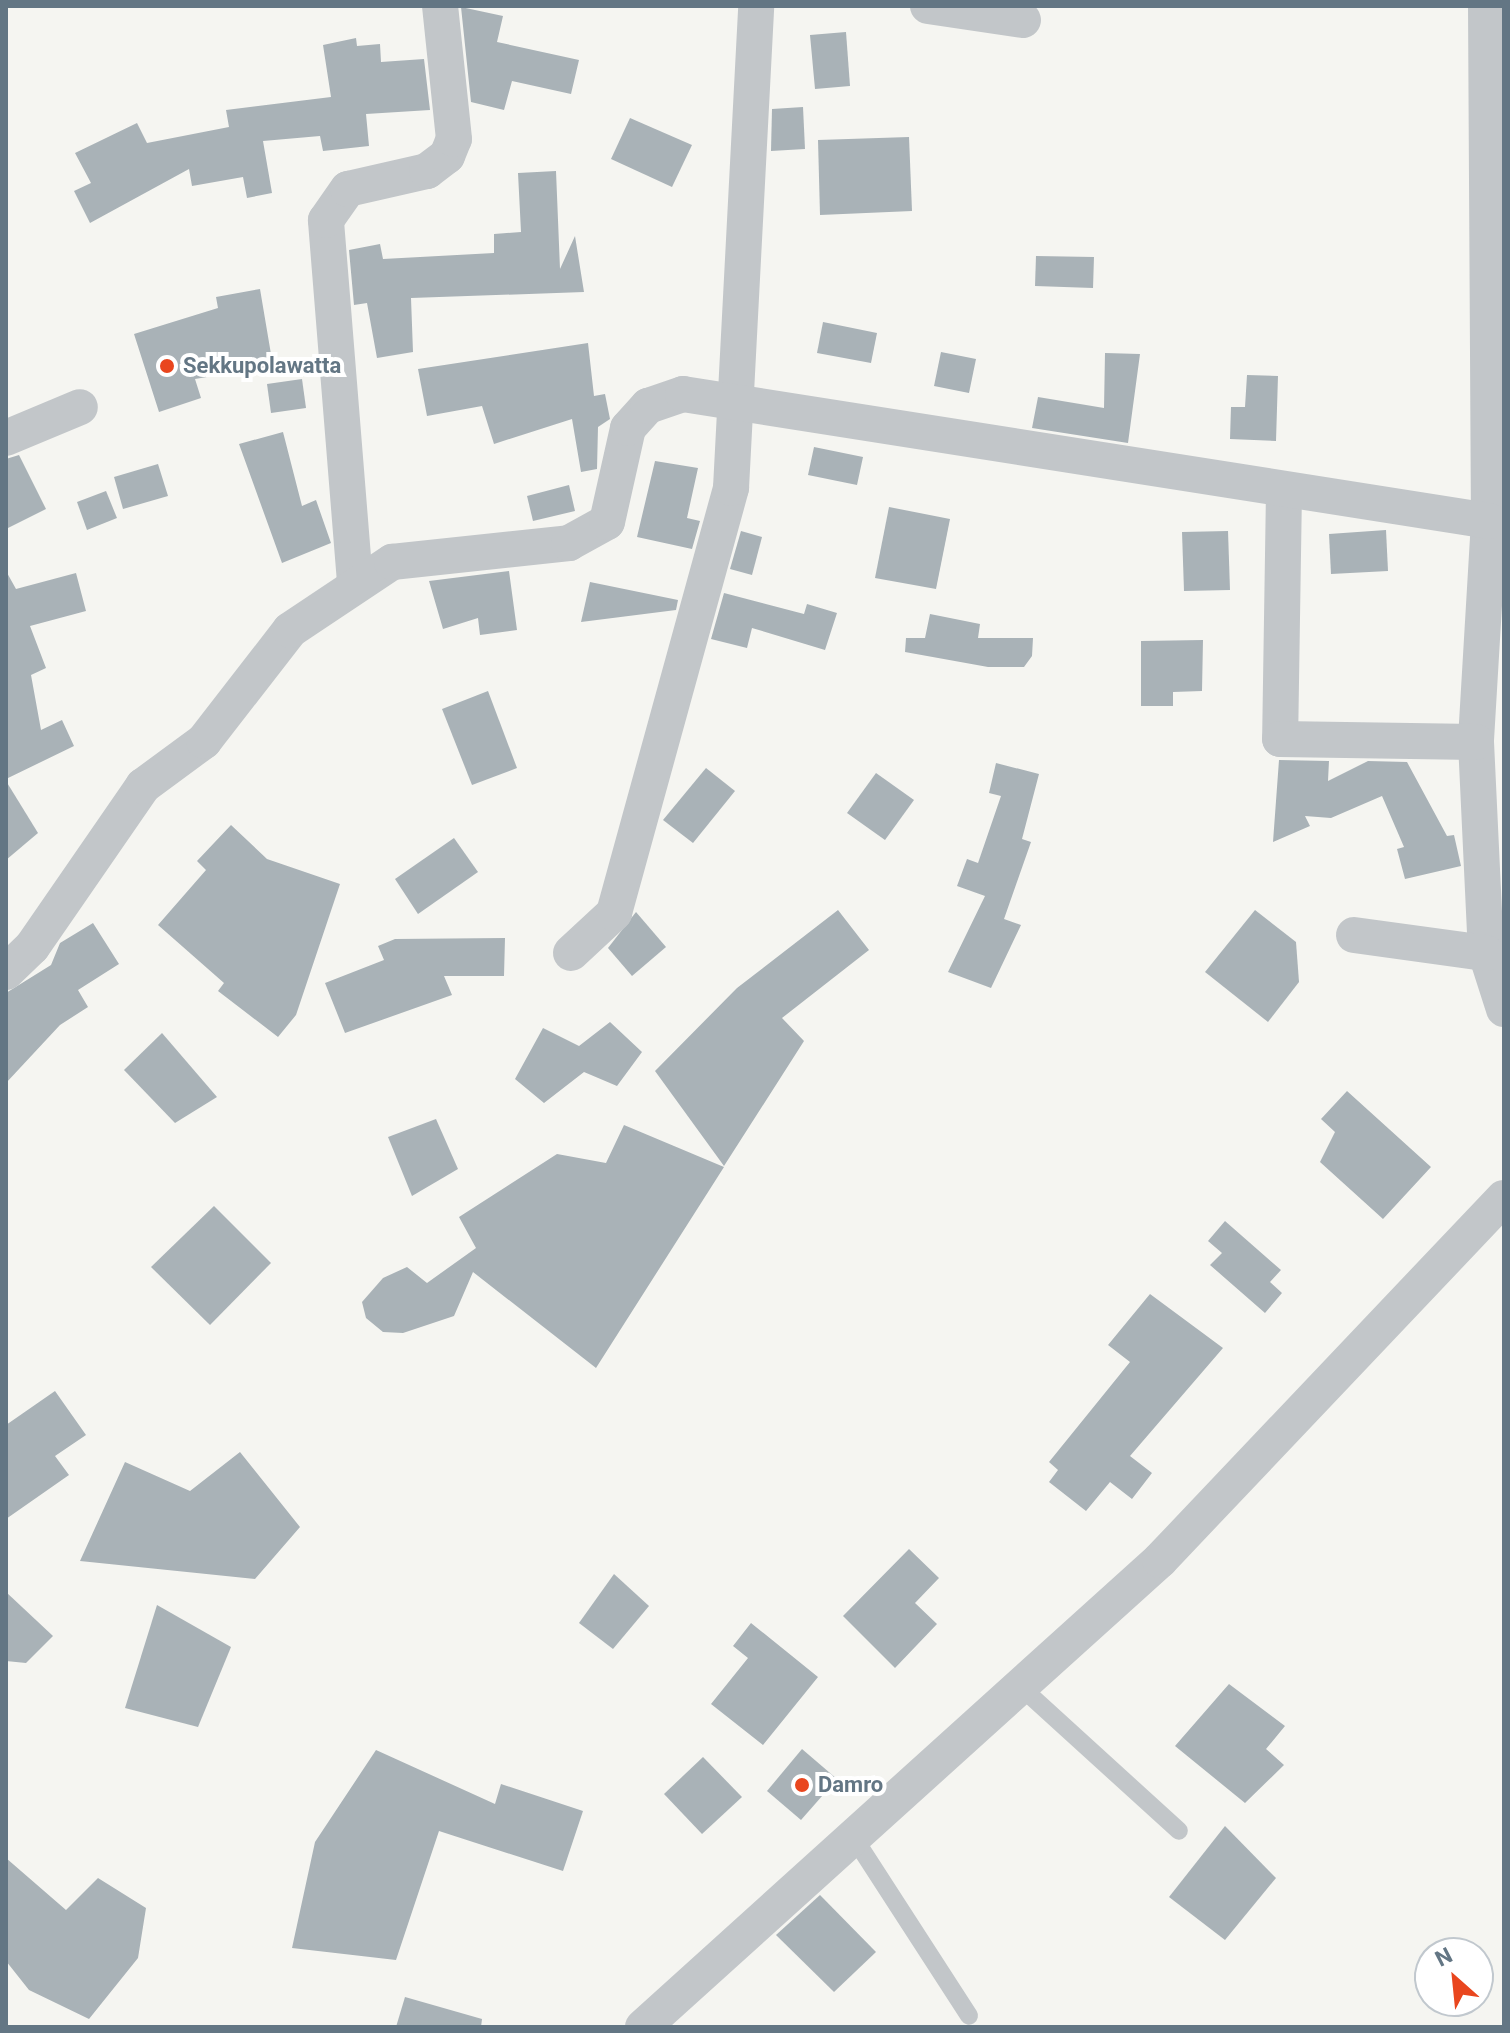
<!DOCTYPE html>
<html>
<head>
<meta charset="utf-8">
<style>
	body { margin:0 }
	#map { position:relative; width:1510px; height:2033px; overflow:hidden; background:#f5f5f1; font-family:Roboto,sans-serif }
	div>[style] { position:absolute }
	.building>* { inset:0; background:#a9b2b7 }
	.lane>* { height:18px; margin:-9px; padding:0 9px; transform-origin:9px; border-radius:9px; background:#c2c6c9 }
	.street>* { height:36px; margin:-18px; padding:0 18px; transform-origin:18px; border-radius:18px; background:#c2c6c9 }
	.dots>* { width:22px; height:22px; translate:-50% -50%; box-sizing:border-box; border:4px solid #fff; border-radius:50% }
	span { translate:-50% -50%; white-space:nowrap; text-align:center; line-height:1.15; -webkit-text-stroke:8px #fff; paint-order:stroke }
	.poi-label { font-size:22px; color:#637684; font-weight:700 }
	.left { translate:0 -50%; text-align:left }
	.frame { position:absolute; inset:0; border:8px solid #637684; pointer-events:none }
	.north { position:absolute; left:1414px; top:1937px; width:80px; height:80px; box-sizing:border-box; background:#fff; border:2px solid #c1c8ce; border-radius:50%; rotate:333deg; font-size:22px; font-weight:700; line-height:32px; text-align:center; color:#637684 }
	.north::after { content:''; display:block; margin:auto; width:28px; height:36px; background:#e9461e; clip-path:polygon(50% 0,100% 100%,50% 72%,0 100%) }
</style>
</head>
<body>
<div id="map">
	<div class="building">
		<div style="clip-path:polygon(461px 7px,503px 16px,497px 42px,579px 60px,571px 94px,512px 81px,504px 110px,471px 102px)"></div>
		<div style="clip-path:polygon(846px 32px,850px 86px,815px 89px,810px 35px)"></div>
		<div style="clip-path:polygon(356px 38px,357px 46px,380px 44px,381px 62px,424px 59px,430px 110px,366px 114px,369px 146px,323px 151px,320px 136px,263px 141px,272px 193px,247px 198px,243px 177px,192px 186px,189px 169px,90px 223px,74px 191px,91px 183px,75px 153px,137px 123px,147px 143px,229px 127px,226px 110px,331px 97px,323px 45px)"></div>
		<div style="clip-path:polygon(803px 107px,805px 149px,771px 151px,772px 109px)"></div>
		<div style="clip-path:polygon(630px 118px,692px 145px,672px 187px,611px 159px)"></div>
		<div style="clip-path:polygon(909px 137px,912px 211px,820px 215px,818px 140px)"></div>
		<div style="clip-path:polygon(556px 171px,560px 269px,575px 236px,584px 292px,411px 298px,413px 352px,377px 358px,367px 303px,354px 305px,349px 250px,380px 244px,383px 259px,494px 253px,494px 234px,521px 232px,518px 173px)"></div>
		<div style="clip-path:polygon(1036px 256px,1094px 257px,1093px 288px,1035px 286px)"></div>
		<div style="clip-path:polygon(260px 289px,273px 366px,195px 379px,201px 398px,159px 412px,134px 334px,218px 308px,216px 297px)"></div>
		<div style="clip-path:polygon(823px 322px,877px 333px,871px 363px,817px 353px)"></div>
		<div style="clip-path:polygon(588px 343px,594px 396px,605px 394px,610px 419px,598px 427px,597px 469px,581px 472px,572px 419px,494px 444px,482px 406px,427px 416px,418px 369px)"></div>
		<div style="clip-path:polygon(941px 352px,976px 359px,969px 393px,934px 386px)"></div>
		<div style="clip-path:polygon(1105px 353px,1140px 354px,1128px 443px,1032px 428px,1038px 397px,1104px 408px)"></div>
		<div style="clip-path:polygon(1247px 375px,1278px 376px,1276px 441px,1230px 439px,1231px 407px,1245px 407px)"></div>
		<div style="clip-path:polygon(302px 379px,306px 408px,271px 413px,267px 384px)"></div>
		<div style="clip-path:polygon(283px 432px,302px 506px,316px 500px,331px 543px,282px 563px,239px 444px)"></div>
		<div style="clip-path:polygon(814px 447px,863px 457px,857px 485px,808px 475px)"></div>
		<div style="clip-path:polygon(19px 455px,46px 509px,6px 529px,6px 459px)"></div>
		<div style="clip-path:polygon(655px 461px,698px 468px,687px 518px,700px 521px,692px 549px,637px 537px)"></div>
		<div style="clip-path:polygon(158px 464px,168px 496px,123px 509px,114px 477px)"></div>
		<div style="clip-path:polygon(569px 485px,575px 511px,533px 521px,527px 496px)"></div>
		<div style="clip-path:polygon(106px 491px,117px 518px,87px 530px,77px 502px)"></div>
		<div style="clip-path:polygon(889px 507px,950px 519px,936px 589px,875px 578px)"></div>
		<div style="clip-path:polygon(1386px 530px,1388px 571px,1331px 574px,1329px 534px)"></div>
		<div style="clip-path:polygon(741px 531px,762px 537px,752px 575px,730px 569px)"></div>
		<div style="clip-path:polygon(1228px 531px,1230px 590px,1184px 591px,1182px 532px)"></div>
		<div style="clip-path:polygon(6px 571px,16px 589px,76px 573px,86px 611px,30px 626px,46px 668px,31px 675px,41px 730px,62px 720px,74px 746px,6px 779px)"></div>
		<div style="clip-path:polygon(509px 571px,517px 630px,480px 635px,478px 618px,443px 629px,429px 581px)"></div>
		<div style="clip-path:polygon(590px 582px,678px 600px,676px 610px,581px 622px)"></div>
		<div style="clip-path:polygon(724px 593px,804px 614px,807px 604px,837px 613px,825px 650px,752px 628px,747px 648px,711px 639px)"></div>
		<div style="clip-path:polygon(930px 614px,980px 624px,978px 638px,1033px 638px,1032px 656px,1024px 667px,988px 667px,905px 652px,906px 638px,925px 638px)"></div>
		<div style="clip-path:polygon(1203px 640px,1202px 691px,1173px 692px,1173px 706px,1141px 706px,1141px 641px)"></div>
		<div style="clip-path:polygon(488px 691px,517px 768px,472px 785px,442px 709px)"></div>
		<div style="clip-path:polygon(1279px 760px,1329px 761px,1328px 781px,1368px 761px,1407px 762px,1447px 836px,1454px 835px,1461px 866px,1405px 879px,1397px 849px,1404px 847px,1382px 796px,1331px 818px,1305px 816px,1310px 826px,1273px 842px)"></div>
		<div style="clip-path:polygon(996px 763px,1039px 774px,1022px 839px,1031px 842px,1004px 919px,1021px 925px,991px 988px,948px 972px,985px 896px,957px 886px,967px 859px,978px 863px,1001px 796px,989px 793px)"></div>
		<div style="clip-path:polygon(706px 768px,735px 791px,693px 843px,663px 820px)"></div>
		<div style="clip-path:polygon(876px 773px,914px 800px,885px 840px,847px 813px)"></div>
		<div style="clip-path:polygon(6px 781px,38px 833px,6px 860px)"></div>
		<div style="clip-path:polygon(231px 825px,267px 859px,340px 884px,296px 1015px,278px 1037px,218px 991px,224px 983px,158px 925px,206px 870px,197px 861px)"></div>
		<div style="clip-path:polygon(454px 838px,478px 872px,418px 914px,395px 879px)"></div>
		<div style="clip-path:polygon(838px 910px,869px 950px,782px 1018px,804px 1041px,724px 1166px,655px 1071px,737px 988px)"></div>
		<div style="clip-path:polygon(1255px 910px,1296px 942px,1299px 982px,1268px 1022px,1205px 972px)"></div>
		<div style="clip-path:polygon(636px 912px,666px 947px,632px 976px,608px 948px)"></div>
		<div style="clip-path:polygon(93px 923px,119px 964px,78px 990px,88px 1007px,60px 1025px,6px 1083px,6px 993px,51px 965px,60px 943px)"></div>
		<div style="clip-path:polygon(505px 938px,504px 976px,444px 976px,452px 995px,345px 1033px,325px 983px,384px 960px,378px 946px,395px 939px)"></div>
		<div style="clip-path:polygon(610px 1022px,642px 1052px,617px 1086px,584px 1072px,544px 1103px,515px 1079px,543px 1028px,579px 1046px)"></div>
		<div style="clip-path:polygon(162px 1033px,217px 1097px,175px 1123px,124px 1070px)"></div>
		<div style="clip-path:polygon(1347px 1091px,1431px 1167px,1383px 1219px,1320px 1162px,1335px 1132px,1321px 1119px)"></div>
		<div style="clip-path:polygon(436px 1119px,458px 1169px,412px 1196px,388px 1137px)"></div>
		<div style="clip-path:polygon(624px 1125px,724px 1167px,596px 1368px,473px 1272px,454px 1316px,403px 1333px,383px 1332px,366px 1318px,362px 1302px,383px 1278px,407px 1267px,427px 1283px,476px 1248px,459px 1217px,557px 1154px,606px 1163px)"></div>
		<div style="clip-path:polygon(214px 1206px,271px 1263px,210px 1325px,151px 1267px)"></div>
		<div style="clip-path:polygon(1225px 1221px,1281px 1270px,1270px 1282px,1282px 1293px,1265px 1313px,1210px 1265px,1222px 1253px,1208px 1241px)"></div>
		<div style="clip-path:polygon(1150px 1294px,1223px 1348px,1130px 1456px,1152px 1473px,1132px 1499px,1110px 1482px,1086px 1511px,1049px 1482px,1058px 1470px,1049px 1462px,1130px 1362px,1108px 1345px)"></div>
		<div style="clip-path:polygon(55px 1391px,86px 1435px,55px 1456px,69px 1475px,6px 1519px,6px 1425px)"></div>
		<div style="clip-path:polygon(240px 1452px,300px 1527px,255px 1579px,80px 1561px,125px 1462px,190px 1491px)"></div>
		<div style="clip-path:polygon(909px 1549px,939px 1578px,915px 1603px,937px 1624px,895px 1668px,843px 1616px)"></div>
		<div style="clip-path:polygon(614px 1574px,649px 1606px,613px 1649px,579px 1623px)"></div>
		<div style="clip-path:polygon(6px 1592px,53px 1636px,26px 1663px,6px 1661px)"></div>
		<div style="clip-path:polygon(157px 1605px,231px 1647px,198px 1727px,125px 1708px)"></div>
		<div style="clip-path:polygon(751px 1623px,818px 1677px,763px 1745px,711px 1704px,748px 1658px,733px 1646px)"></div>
		<div style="clip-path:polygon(1229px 1684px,1285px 1726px,1266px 1749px,1284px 1765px,1245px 1803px,1175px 1746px)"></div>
		<div style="clip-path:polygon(802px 1749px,837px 1779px,801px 1820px,767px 1791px)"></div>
		<div style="clip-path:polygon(376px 1750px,495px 1804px,501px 1784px,583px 1811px,563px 1871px,439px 1831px,396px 1960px,292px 1948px,315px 1842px)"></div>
		<div style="clip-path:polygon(703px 1757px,742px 1797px,702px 1834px,664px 1794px)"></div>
		<div style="clip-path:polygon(1225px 1826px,1276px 1878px,1225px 1940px,1169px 1897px)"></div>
		<div style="clip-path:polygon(6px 1858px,66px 1910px,98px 1878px,146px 1908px,138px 1958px,89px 2019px,29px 1990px,6px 1961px)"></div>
		<div style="clip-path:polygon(820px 1895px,876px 1952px,834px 1992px,776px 1935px)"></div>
		<div style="clip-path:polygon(405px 1997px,482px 2019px,481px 2027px,396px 2027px)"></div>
	</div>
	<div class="lane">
		<div style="left:1022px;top:1688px;width:212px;rotate:42.3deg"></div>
		<div style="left:856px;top:1841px;width:208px;rotate:57.1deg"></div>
	</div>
	<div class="street">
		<div style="left:928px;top:6px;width:96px;rotate:8.4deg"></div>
		<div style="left:1486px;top:6px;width:515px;rotate:89.67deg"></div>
		<div style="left:1489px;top:521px;width:221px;rotate:93.4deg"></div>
		<div style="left:1476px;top:742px;width:211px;rotate:87.3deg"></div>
		<div style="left:1486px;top:953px;width:59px;rotate:72.2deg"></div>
		<div style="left:6px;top:438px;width:80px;rotate:-22.7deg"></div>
		<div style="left:1284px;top:491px;width:248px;rotate:90.9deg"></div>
		<div style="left:1280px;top:739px;width:196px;rotate:0.9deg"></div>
		<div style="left:355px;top:582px;width:363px;rotate:-94.6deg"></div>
		<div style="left:326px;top:220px;width:38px;rotate:-55deg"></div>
		<div style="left:348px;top:189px;width:81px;rotate:-12.8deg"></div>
		<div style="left:427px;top:171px;width:25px;rotate:-37deg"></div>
		<div style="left:447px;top:156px;width:18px;rotate:-68deg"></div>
		<div style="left:454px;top:139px;width:134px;rotate:-96deg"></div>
		<div style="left:1354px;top:935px;width:133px;rotate:7.8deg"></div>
		<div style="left:571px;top:953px;width:59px;rotate:-42.9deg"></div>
		<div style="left:614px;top:913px;width:441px;rotate:-74.6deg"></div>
		<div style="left:731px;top:488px;width:483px;rotate:-87deg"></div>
		<div style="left:6px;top:972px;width:36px;rotate:-44deg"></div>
		<div style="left:32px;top:947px;width:196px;rotate:-55.4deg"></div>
		<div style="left:143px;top:786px;width:76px;rotate:-36.4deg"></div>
		<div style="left:204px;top:741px;width:140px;rotate:-52.2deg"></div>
		<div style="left:290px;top:630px;width:123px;rotate:-33.7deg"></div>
		<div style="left:392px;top:562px;width:178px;rotate:-6.1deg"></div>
		<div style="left:569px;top:543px;width:43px;rotate:-28.9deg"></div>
		<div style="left:607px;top:522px;width:96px;rotate:-77.4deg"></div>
		<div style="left:628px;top:428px;width:30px;rotate:-48deg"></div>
		<div style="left:648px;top:406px;width:37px;rotate:-19deg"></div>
		<div style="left:683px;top:394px;width:816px;rotate:8.95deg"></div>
		<div style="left:643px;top:2027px;width:697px;rotate:-42.09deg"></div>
		<div style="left:1160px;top:1560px;width:499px;rotate:-46.5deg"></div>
	</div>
	<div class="dots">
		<div style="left:167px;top:366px;background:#e9461e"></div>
		<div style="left:802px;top:1785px;background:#e9461e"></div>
	</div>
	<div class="poi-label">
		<span class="left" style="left:183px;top:366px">Sekkupolawatta</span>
		<span class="left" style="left:818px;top:1785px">Damro</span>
	</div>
	<div class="frame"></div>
	<div class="north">N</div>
</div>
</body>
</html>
